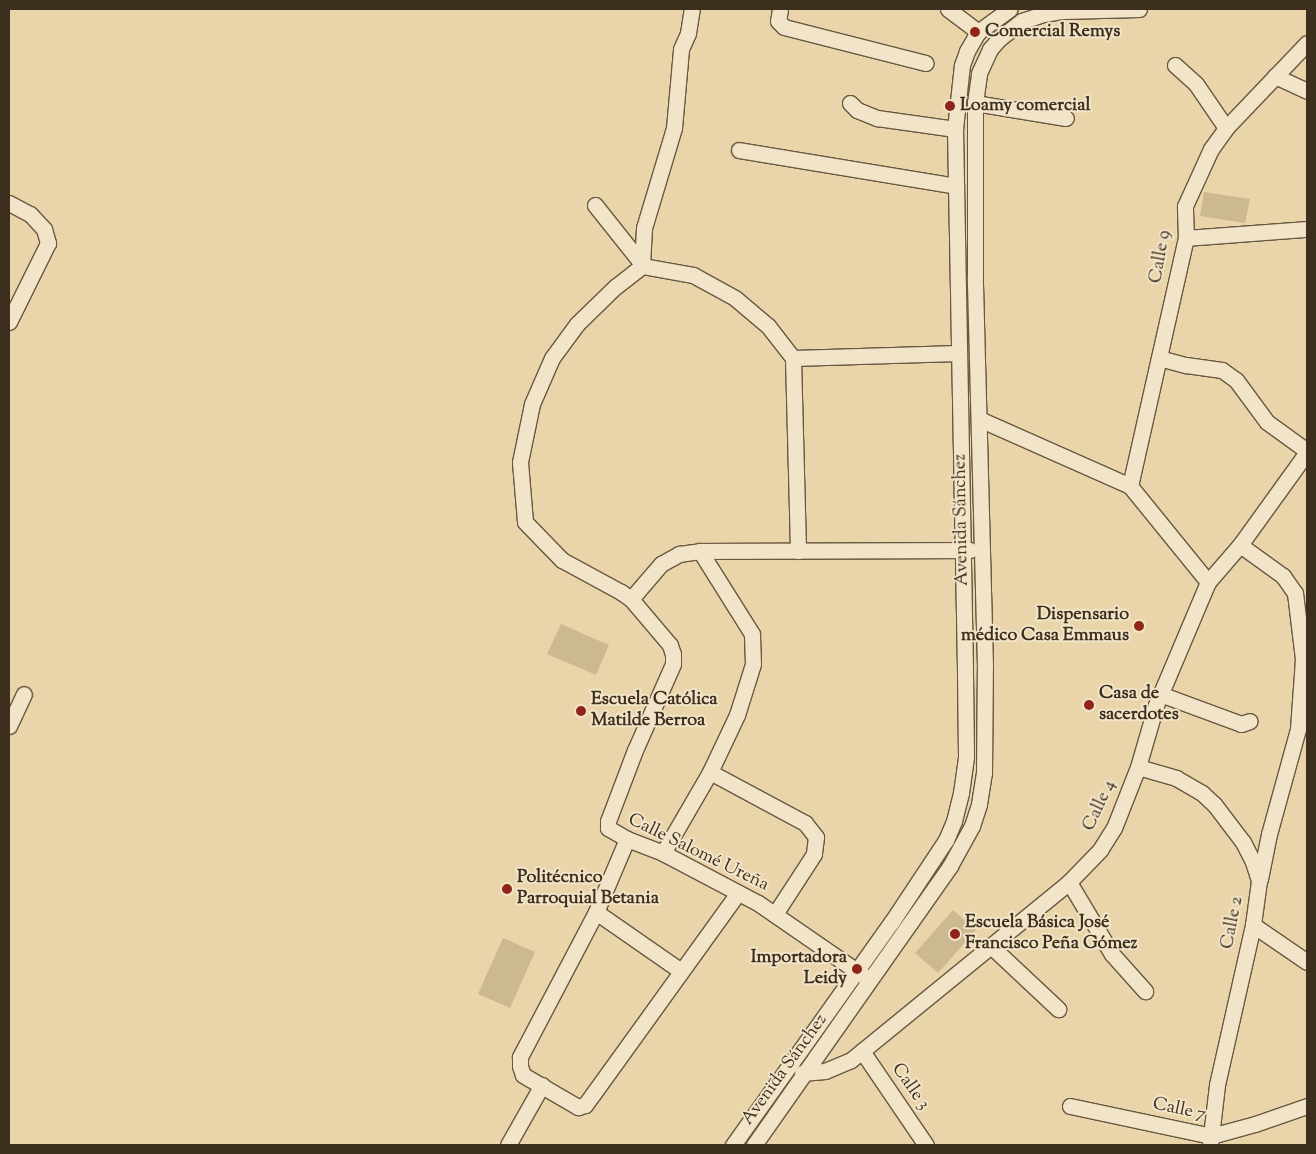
<!DOCTYPE html>
<html>
<head>
<meta charset="utf-8">
<style>
	body { margin:0 }
	#map { position:relative; width:1316px; height:1154px; overflow:hidden; background:#ead5aa; font-family:"Sorts Mill Goudy",serif }
	div>[style] { position:absolute }
	.green>* { inset:0; background:#ccb992 }
	.roads { filter:drop-shadow(1px 0 #685841) drop-shadow(-1px 0 #685841) drop-shadow(0 1px #685841) drop-shadow(0 -1px #685841) }
	.minor>* { height:15px; margin:-7.5px; padding:0 7.5px; transform-origin:7.5px; border-radius:7.5px; background:#f1e4c8 }
	.dots>* { width:14px; height:14px; translate:-50% -50%; box-sizing:border-box; border:2px solid #f1e4c8; border-radius:50% }
	span { translate:-50% -50%; white-space:nowrap; text-align:center; line-height:1.15; -webkit-text-stroke:4px #f1e4c8; paint-order:stroke }
	.poi-label { font-size:18px; color:#3c2f1e; font-weight:700 }
	.left { translate:0 -50%; text-align:left }
	.right { translate:-100% -50%; text-align:right }
	.street-label { font-size:18px; color:#3c2f1e }
	.frame { position:absolute; inset:0; border:10px solid #3c2f1e; pointer-events:none }
</style>
</head>
<body>
<div id="map">
	<div class="green">
		<div style="clip-path:polygon(1204px 192px,1250px 199px,1245px 223px,1200px 216px)"></div>
		<div style="clip-path:polygon(561px 624px,609px 645px,596px 675px,547px 654px)"></div>
		<div style="clip-path:polygon(953px 910px,976px 930px,938px 973px,915px 953px)"></div>
		<div style="clip-path:polygon(503px 938px,535px 952px,510px 1008px,478px 994px)"></div>
	</div>
	<div class="roads">
		<div class="minor">
			<div style="left:780px;top:9px;width:12px;rotate:99deg"></div>
			<div style="left:778px;top:21px;width:8px;rotate:45deg"></div>
			<div style="left:784px;top:27px;width:146px;rotate:14.3deg"></div>
			<div style="left:948px;top:9px;width:38px;rotate:37deg"></div>
			<div style="left:1175px;top:65px;width:28px;rotate:42deg"></div>
			<div style="left:1196px;top:84px;width:53px;rotate:55.7deg"></div>
			<div style="left:1275px;top:76px;width:35px;rotate:25deg"></div>
			<div style="left:850px;top:103px;width:10px;rotate:45deg"></div>
			<div style="left:857px;top:110px;width:22px;rotate:22deg"></div>
			<div style="left:877px;top:118px;width:79px;rotate:8deg"></div>
			<div style="left:975px;top:103px;width:92px;rotate:9.4deg"></div>
			<div style="left:739px;top:150px;width:220px;rotate:9.4deg"></div>
			<div style="left:9px;top:203px;width:24px;rotate:28deg"></div>
			<div style="left:30px;top:214px;width:21px;rotate:47deg"></div>
			<div style="left:44px;top:229px;width:15px;rotate:74deg"></div>
			<div style="left:48px;top:243px;width:88px;rotate:116.3deg"></div>
			<div style="left:595px;top:205px;width:75px;rotate:51.5deg"></div>
			<div style="left:1186px;top:238px;width:121px;rotate:-4.3deg"></div>
			<div style="left:642px;top:266px;width:38px;rotate:-87deg"></div>
			<div style="left:644px;top:228px;width:104px;rotate:-73.3deg"></div>
			<div style="left:674px;top:128px;width:79px;rotate:-84.9deg"></div>
			<div style="left:681px;top:49px;width:17px;rotate:-66deg"></div>
			<div style="left:688px;top:33px;width:24px;rotate:-81deg"></div>
			<div style="left:793px;top:358px;width:41px;rotate:-128deg"></div>
			<div style="left:768px;top:326px;width:43px;rotate:-139.7deg"></div>
			<div style="left:735px;top:298px;width:48px;rotate:-151.3deg"></div>
			<div style="left:693px;top:275px;width:52px;rotate:-170deg"></div>
			<div style="left:642px;top:266px;width:33px;rotate:142deg"></div>
			<div style="left:616px;top:286px;width:54px;rotate:135.7deg"></div>
			<div style="left:577px;top:324px;width:42px;rotate:126.3deg"></div>
			<div style="left:552px;top:358px;width:50px;rotate:113.5deg"></div>
			<div style="left:532px;top:404px;width:59px;rotate:101.7deg"></div>
			<div style="left:520px;top:462px;width:60px;rotate:85.2deg"></div>
			<div style="left:525px;top:522px;width:53px;rotate:45.8deg"></div>
			<div style="left:562px;top:560px;width:67px;rotate:28.5deg"></div>
			<div style="left:621px;top:592px;width:12px;rotate:35deg"></div>
			<div style="left:631px;top:599px;width:60px;rotate:49.7deg"></div>
			<div style="left:670px;top:645px;width:9px;rotate:72deg"></div>
			<div style="left:673px;top:654px;width:10px;rotate:90deg"></div>
			<div style="left:673px;top:664px;width:94px;rotate:113.8deg"></div>
			<div style="left:635px;top:750px;width:76px;rotate:110.8deg"></div>
			<div style="left:608px;top:821px;width:7px;rotate:90deg"></div>
			<div style="left:608px;top:828px;width:22px;rotate:30deg"></div>
			<div style="left:627px;top:839px;width:39px;rotate:21deg"></div>
			<div style="left:663px;top:853px;width:107px;rotate:27.8deg"></div>
			<div style="left:758px;top:903px;width:129px;rotate:34.6deg"></div>
			<div style="left:793px;top:358px;width:193px;rotate:88.5deg"></div>
			<div style="left:793px;top:358px;width:165px;rotate:-1.7deg"></div>
			<div style="left:1159px;top:358px;width:28px;rotate:15deg"></div>
			<div style="left:1186px;top:365px;width:36px;rotate:8deg"></div>
			<div style="left:1222px;top:370px;width:17px;rotate:36deg"></div>
			<div style="left:1236px;top:380px;width:52px;rotate:53.6deg"></div>
			<div style="left:1267px;top:422px;width:49px;rotate:35.9deg"></div>
			<div style="left:979px;top:419px;width:165px;rotate:23.9deg"></div>
			<div style="left:1130px;top:486px;width:124px;rotate:50.9deg"></div>
			<div style="left:1130px;top:486px;width:254px;rotate:-77.3deg"></div>
			<div style="left:1186px;top:238px;width:32px;rotate:-92deg"></div>
			<div style="left:1185px;top:206px;width:63px;rotate:-65.5deg"></div>
			<div style="left:1211px;top:149px;width:26px;rotate:-54deg"></div>
			<div style="left:1226px;top:128px;width:117px;rotate:-46.4deg"></div>
			<div style="left:1240px;top:545px;width:53px;rotate:35.8deg"></div>
			<div style="left:1283px;top:576px;width:21px;rotate:55deg"></div>
			<div style="left:1295px;top:593px;width:66px;rotate:83.1deg"></div>
			<div style="left:1303px;top:659px;width:70px;rotate:94.1deg"></div>
			<div style="left:1298px;top:729px;width:109px;rotate:105.4deg"></div>
			<div style="left:1269px;top:834px;width:46px;rotate:101.3deg"></div>
			<div style="left:631px;top:599px;width:46px;rotate:-49.4deg"></div>
			<div style="left:661px;top:564px;width:21px;rotate:-29deg"></div>
			<div style="left:679px;top:554px;width:21px;rotate:-8deg"></div>
			<div style="left:700px;top:551px;width:270px;rotate:-0.2deg"></div>
			<div style="left:1160px;top:694px;width:86px;rotate:20.3deg"></div>
			<div style="left:1241px;top:724px;width:9px;rotate:-18deg"></div>
			<div style="left:9px;top:726px;width:35px;rotate:-65deg"></div>
			<div style="left:1138px;top:767px;width:40px;rotate:16deg"></div>
			<div style="left:1176px;top:778px;width:30px;rotate:30deg"></div>
			<div style="left:1202px;top:793px;width:16px;rotate:43deg"></div>
			<div style="left:1214px;top:804px;width:48px;rotate:52.7deg"></div>
			<div style="left:1243px;top:842px;width:22px;rotate:63deg"></div>
			<div style="left:1253px;top:862px;width:20px;rotate:72deg"></div>
			<div style="left:1259px;top:881px;width:44px;rotate:97.8deg"></div>
			<div style="left:1253px;top:925px;width:164px;rotate:102.7deg"></div>
			<div style="left:1217px;top:1085px;width:60px;rotate:96.7deg"></div>
			<div style="left:710px;top:772px;width:108px;rotate:28.2deg"></div>
			<div style="left:805px;top:823px;width:18px;rotate:52deg"></div>
			<div style="left:816px;top:837px;width:17px;rotate:97deg"></div>
			<div style="left:814px;top:854px;width:72px;rotate:123deg"></div>
			<div style="left:627px;top:839px;width:79px;rotate:113deg"></div>
			<div style="left:596px;top:912px;width:103px;rotate:34.8deg"></div>
			<div style="left:663px;top:853px;width:94px;rotate:-59.9deg"></div>
			<div style="left:710px;top:772px;width:63px;rotate:-64.7deg"></div>
			<div style="left:737px;top:715px;width:53px;rotate:-72.6deg"></div>
			<div style="left:753px;top:664px;width:30px;rotate:-92deg"></div>
			<div style="left:752px;top:634px;width:98px;rotate:-122.1deg"></div>
			<div style="left:1069px;top:882px;width:84px;rotate:59.2deg"></div>
			<div style="left:1112px;top:954px;width:50px;rotate:48.3deg"></div>
			<div style="left:596px;top:912px;width:164px;rotate:117.7deg"></div>
			<div style="left:520px;top:1057px;width:9px;rotate:90deg"></div>
			<div style="left:520px;top:1066px;width:9px;rotate:72deg"></div>
			<div style="left:523px;top:1075px;width:64px;rotate:30.2deg"></div>
			<div style="left:578px;top:1107px;width:7px;rotate:-16deg"></div>
			<div style="left:585px;top:1105px;width:14px;rotate:-54deg"></div>
			<div style="left:593px;top:1094px;width:246px;rotate:-54.2deg"></div>
			<div style="left:1253px;top:925px;width:65px;rotate:34.4deg"></div>
			<div style="left:992px;top:947px;width:91px;rotate:43.2deg"></div>
			<div style="left:862px;top:1051px;width:114px;rotate:55.8deg"></div>
			<div style="left:802px;top:1073px;width:23px;rotate:-5deg"></div>
			<div style="left:825px;top:1071px;width:28px;rotate:-23deg"></div>
			<div style="left:851px;top:1060px;width:281px;rotate:-39.2deg"></div>
			<div style="left:1069px;top:882px;width:45px;rotate:-45.9deg"></div>
			<div style="left:1100px;top:850px;width:26px;rotate:-58deg"></div>
			<div style="left:1114px;top:828px;width:66px;rotate:-68.5deg"></div>
			<div style="left:1138px;top:767px;width:65px;rotate:-73.8deg"></div>
			<div style="left:1156px;top:705px;width:134px;rotate:-67.1deg"></div>
			<div style="left:1208px;top:582px;width:49px;rotate:-49.1deg"></div>
			<div style="left:1240px;top:545px;width:115px;rotate:-54.2deg"></div>
			<div style="left:1070px;top:1106px;width:144px;rotate:12deg"></div>
			<div style="left:1211px;top:1136px;width:46px;rotate:-15.3deg"></div>
			<div style="left:1255px;top:1124px;width:55px;rotate:-19.1deg"></div>
			<div style="left:508px;top:1145px;width:69px;rotate:-60.5deg"></div>
			<div style="left:733px;top:1145px;width:272px;rotate:-54.6deg"></div>
			<div style="left:891px;top:923px;width:100px;rotate:-56.5deg"></div>
			<div style="left:946px;top:840px;width:21px;rotate:-67deg"></div>
			<div style="left:954px;top:821px;width:29px;rotate:-76deg"></div>
			<div style="left:961px;top:793px;width:37px;rotate:-82deg"></div>
			<div style="left:966px;top:756px;width:87px;rotate:-90.7deg"></div>
			<div style="left:965px;top:669px;width:540px;rotate:-91.06deg"></div>
			<div style="left:955px;top:129px;width:64px;rotate:-83.8deg"></div>
			<div style="left:962px;top:65px;width:15px;rotate:-70deg"></div>
			<div style="left:967px;top:51px;width:22px;rotate:-60deg"></div>
			<div style="left:978px;top:32px;width:39px;rotate:-36deg"></div>
			<div style="left:754px;top:1145px;width:341px;rotate:-54.9deg"></div>
			<div style="left:950px;top:866px;width:46px;rotate:-61.2deg"></div>
			<div style="left:972px;top:826px;width:23px;rotate:-72deg"></div>
			<div style="left:979px;top:804px;width:31px;rotate:-81deg"></div>
			<div style="left:984px;top:773px;width:107px;rotate:-89.5deg"></div>
			<div style="left:985px;top:666px;width:390px;rotate:-91.5deg"></div>
			<div style="left:975px;top:276px;width:173px;rotate:-90deg"></div>
			<div style="left:975px;top:103px;width:30px;rotate:-82deg"></div>
			<div style="left:979px;top:73px;width:26px;rotate:-65deg"></div>
			<div style="left:990px;top:49px;width:15px;rotate:-48deg"></div>
			<div style="left:1000px;top:38px;width:28px;rotate:-38deg"></div>
			<div style="left:1022px;top:21px;width:22px;rotate:-18deg"></div>
			<div style="left:1043px;top:14px;width:20px;rotate:-9deg"></div>
			<div style="left:1063px;top:11px;width:76px;rotate:-1.5deg"></div>
		</div>
	</div>
	<div class="dots">
		<div style="left:975px;top:32px;background:#8f2418"></div>
		<div style="left:950px;top:106px;background:#8f2418"></div>
		<div style="left:1139px;top:626px;background:#8f2418"></div>
		<div style="left:1089px;top:705px;background:#8f2418"></div>
		<div style="left:581px;top:711px;background:#8f2418"></div>
		<div style="left:507px;top:889px;background:#8f2418"></div>
		<div style="left:955px;top:934px;background:#8f2418"></div>
		<div style="left:857px;top:969px;background:#8f2418"></div>
	</div>
	<div class="poi-label">
		<span class="left" style="left:985px;top:32px">Comercial Remys</span>
		<span class="left" style="left:960px;top:106px">Loamy comercial</span>
		<span class="right" style="left:1129px;top:626px">Dispensario<br>médico Casa Emmaus</span>
		<span class="left" style="left:1099px;top:705px">Casa de<br>sacerdotes</span>
		<span class="left" style="left:591px;top:711px">Escuela Católica<br>Matilde Berroa</span>
		<span class="left" style="left:517px;top:889px">Politécnico<br>Parroquial Betania</span>
		<span class="left" style="left:965px;top:934px">Escuela Básica José<br>Francisco Peña Gómez</span>
		<span class="right" style="left:847px;top:969px">Importadora<br>Leidy</span>
	</div>
	<div class="street-label">
		<span style="left:1161px;top:257px;rotate:-80deg">Calle 9</span>
		<span style="left:962px;top:520px;rotate:-91deg">Avenida Sánchez</span>
		<span style="left:1100px;top:806px;rotate:-65deg">Calle 4</span>
		<span style="left:698px;top:853px;rotate:26deg">Calle Salomé Ureña</span>
		<span style="left:1233px;top:923px;rotate:-79deg">Calle 2</span>
		<span style="left:785px;top:1070px;rotate:-54deg">Avenida Sánchez</span>
		<span style="left:910px;top:1087px;rotate:55deg">Calle 3</span>
		<span style="left:1179px;top:1110px;rotate:12deg">Calle 7</span>
	</div>
	<div class="frame"></div>
</div>
</body>
</html>
